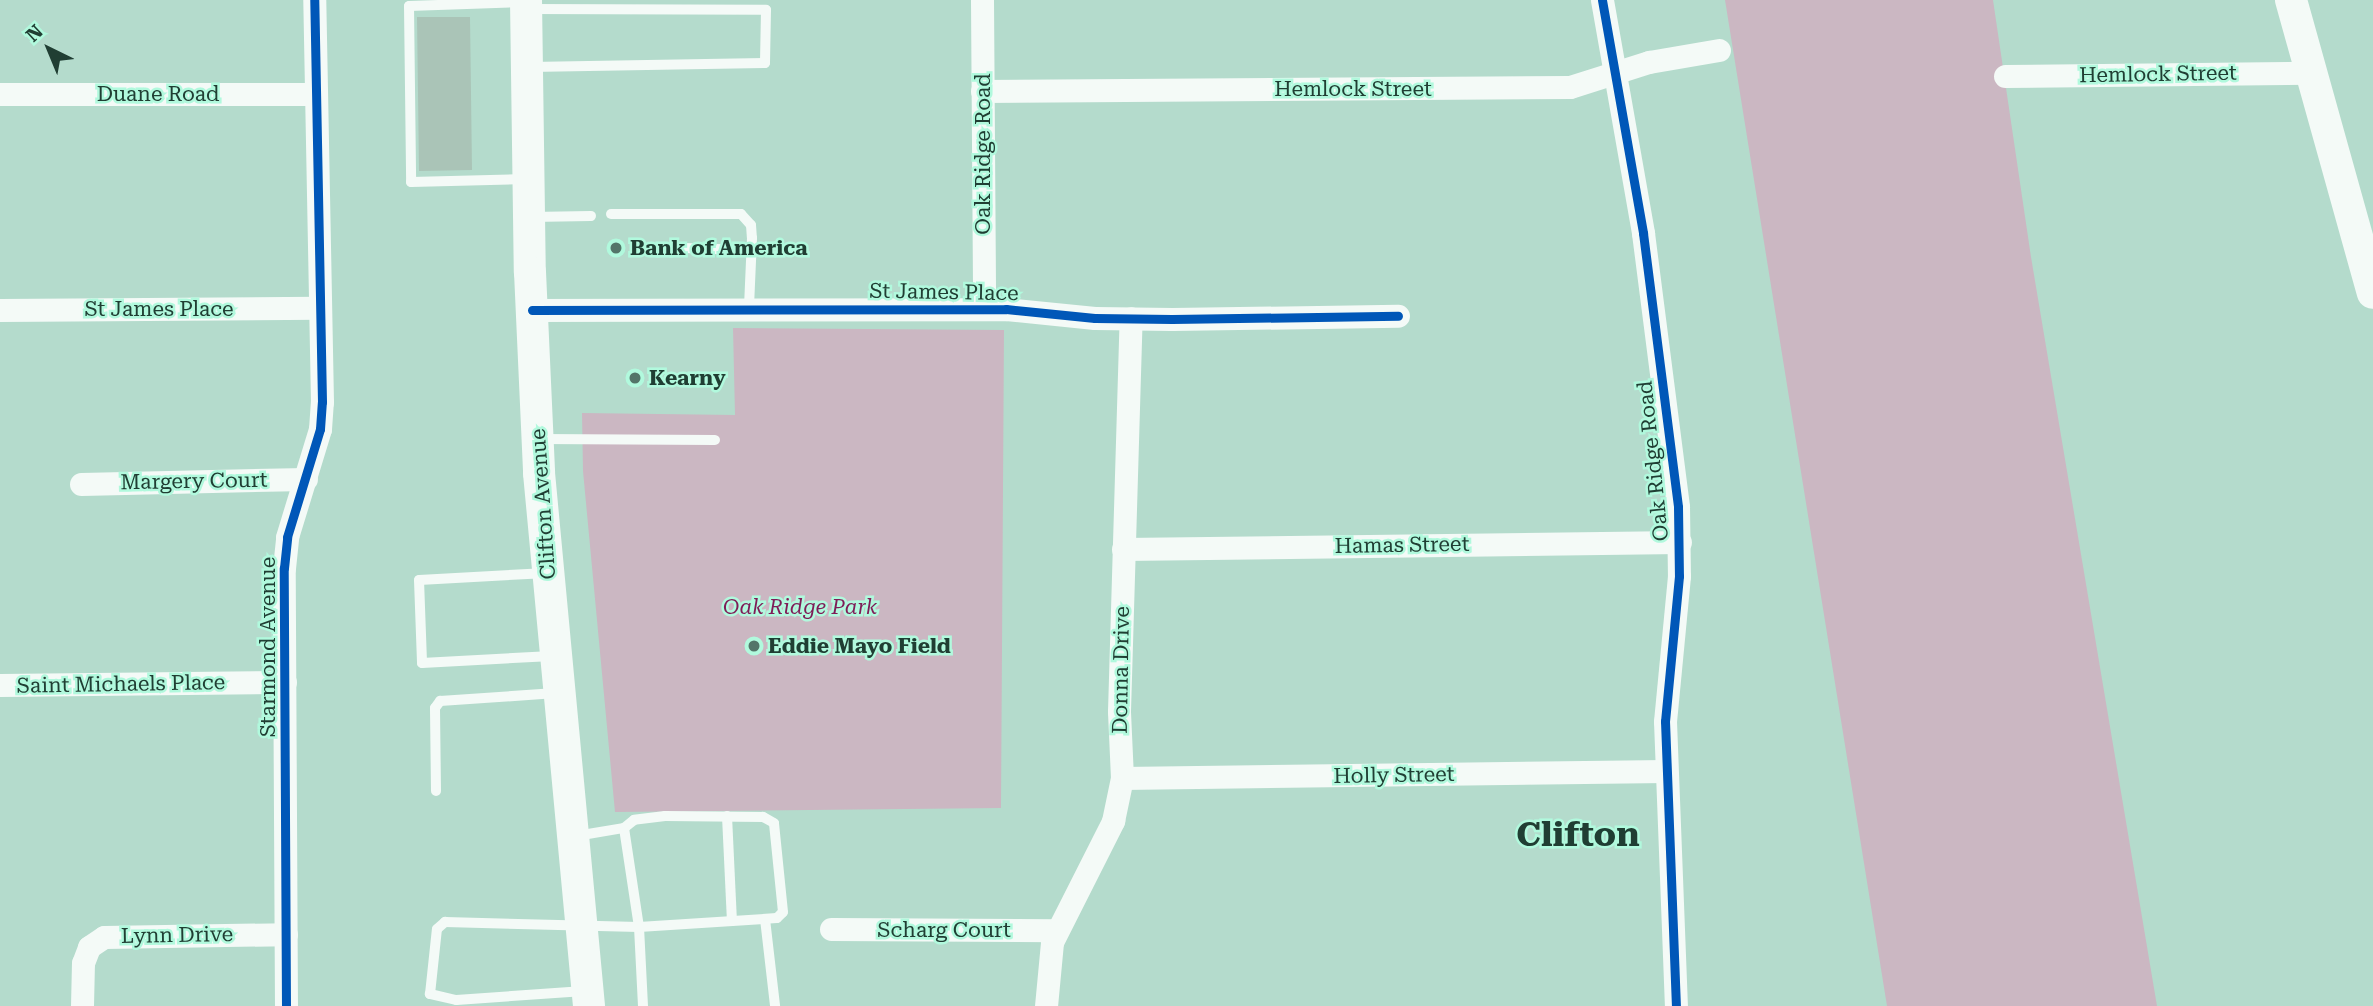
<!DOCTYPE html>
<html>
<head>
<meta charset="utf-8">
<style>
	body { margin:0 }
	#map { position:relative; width:2373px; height:1006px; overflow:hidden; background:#b4dbcc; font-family:"Roboto Serif",serif }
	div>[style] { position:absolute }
	.green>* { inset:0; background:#cbb7c2 }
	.building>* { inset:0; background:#aac4b7 }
	.lane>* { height:10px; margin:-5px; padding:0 5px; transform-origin:5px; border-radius:5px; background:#f4faf7 }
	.street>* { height:23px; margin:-11.5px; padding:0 11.5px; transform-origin:11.5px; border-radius:11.5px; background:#f4faf7 }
	.secondary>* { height:32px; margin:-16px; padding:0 16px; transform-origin:16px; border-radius:16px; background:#f4faf7 }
	.cycleway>* { height:9px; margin:-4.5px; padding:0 4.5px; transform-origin:4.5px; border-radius:4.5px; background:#0057b8 }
	.dots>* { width:19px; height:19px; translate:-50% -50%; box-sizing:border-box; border:4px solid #b1f9dd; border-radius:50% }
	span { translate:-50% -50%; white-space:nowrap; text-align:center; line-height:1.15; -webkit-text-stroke:5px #b1f9dd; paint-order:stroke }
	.street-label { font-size:21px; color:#203e33 }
	.poi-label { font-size:21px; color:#203e33; font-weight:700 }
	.left { translate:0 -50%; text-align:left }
	.park-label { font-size:21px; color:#7f1c57; font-style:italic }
	.town-label { font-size:35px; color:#203e33; font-weight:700 }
	.north { position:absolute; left:14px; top:14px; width:70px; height:70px; -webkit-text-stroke:5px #b1f9dd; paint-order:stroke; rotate:317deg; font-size:19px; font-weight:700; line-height:28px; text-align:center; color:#203e33 }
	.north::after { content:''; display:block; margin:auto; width:24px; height:32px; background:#203e33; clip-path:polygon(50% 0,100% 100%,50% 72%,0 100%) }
</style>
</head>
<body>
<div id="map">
	<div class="green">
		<div style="clip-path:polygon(1725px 0,1993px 0,2031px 257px,2157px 1006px,1887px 1006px)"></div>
		<div style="clip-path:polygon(733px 328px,1004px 330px,1001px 808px,615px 812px,583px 471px,582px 413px,735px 415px)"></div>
	</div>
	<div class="building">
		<div style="clip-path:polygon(417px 17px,470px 17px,472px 170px,419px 171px)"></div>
	</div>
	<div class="lane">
		<div style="left:524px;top:2px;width:115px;rotate:178deg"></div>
		<div style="left:409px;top:6px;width:176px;rotate:89.3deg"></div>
		<div style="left:411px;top:182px;width:113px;rotate:-1.5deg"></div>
		<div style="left:529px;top:9px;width:237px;rotate:0.2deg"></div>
		<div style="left:766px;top:10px;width:53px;rotate:91.1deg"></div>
		<div style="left:765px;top:63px;width:235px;rotate:179deg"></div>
		<div style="left:611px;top:214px;width:130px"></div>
		<div style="left:741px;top:214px;width:15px;rotate:48deg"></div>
		<div style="left:751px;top:225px;width:13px;rotate:86deg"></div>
		<div style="left:752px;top:238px;width:70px;rotate:92.5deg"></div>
		<div style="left:531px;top:217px;width:60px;rotate:-1deg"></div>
		<div style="left:683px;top:248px;width:68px;rotate:1.7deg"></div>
		<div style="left:540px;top:439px;width:175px;rotate:0.3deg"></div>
		<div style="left:547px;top:573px;width:128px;rotate:176.9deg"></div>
		<div style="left:419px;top:580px;width:83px;rotate:87.9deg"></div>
		<div style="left:422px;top:663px;width:130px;rotate:-3.1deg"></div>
		<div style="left:436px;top:791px;width:83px;rotate:-90.7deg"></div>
		<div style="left:435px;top:708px;width:9px;rotate:-54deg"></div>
		<div style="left:440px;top:701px;width:116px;rotate:-3.9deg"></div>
		<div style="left:727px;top:816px;width:105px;rotate:87.3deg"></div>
		<div style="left:576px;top:836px;width:49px;rotate:-9.5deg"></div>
		<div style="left:624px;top:828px;width:100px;rotate:81.4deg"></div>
		<div style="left:639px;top:927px;width:79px;rotate:87.1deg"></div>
		<div style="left:765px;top:919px;width:88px;rotate:83.4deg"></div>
		<div style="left:584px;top:991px;width:128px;rotate:176deg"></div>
		<div style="left:456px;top:1000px;width:27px;rotate:-167deg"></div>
		<div style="left:430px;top:994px;width:65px;rotate:-83.9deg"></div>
		<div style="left:437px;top:929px;width:11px;rotate:-41deg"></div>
		<div style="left:445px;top:922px;width:194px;rotate:1.5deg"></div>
		<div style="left:639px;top:927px;width:138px;rotate:-3.7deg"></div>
		<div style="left:777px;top:918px;width:8px;rotate:-45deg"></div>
		<div style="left:783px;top:912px;width:89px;rotate:-95.8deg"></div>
		<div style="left:774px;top:823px;width:13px;rotate:-151deg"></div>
		<div style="left:763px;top:817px;width:98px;rotate:-179.4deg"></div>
		<div style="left:665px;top:816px;width:31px;rotate:173deg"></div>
		<div style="left:634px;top:820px;width:13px;rotate:141deg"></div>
	</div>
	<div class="street">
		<div style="left:982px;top:0;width:309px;rotate:89.6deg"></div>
		<div style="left:1602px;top:0;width:237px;rotate:80deg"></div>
		<div style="left:1643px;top:233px;width:276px;rotate:82.7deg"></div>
		<div style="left:1678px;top:507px;width:69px;rotate:89.2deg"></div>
		<div style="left:1679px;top:576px;width:146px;rotate:95.5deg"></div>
		<div style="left:1665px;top:721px;width:285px;rotate:87.8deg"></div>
		<div style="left:2005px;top:76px;width:306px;rotate:-0.6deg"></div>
		<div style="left:982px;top:91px;width:588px;rotate:-0.39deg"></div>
		<div style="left:1570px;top:87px;width:83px;rotate:-17.6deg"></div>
		<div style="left:1649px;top:62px;width:71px;rotate:-9.7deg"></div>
		<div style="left:0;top:94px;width:315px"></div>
		<div style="left:0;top:310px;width:319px;rotate:-0.4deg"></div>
		<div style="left:532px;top:310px;width:474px;rotate:-0.1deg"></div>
		<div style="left:1006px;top:309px;width:89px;rotate:5.8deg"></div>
		<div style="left:1095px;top:318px;width:77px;rotate:0.7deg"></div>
		<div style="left:1172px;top:319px;width:226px;rotate:-0.8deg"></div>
		<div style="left:81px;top:484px;width:225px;rotate:-1.3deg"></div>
		<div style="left:1123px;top:549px;width:557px;rotate:-0.72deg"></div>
		<div style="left:0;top:685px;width:285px;rotate:-0.6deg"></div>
		<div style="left:1122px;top:778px;width:544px;rotate:-0.74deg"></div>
		<div style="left:831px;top:929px;width:226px;rotate:0.3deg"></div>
		<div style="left:82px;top:1006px;width:43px;rotate:-88.7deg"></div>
		<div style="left:83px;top:963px;width:17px;rotate:-69deg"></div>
		<div style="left:89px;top:947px;width:18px;rotate:-34deg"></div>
		<div style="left:104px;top:937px;width:182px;rotate:-0.9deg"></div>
		<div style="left:286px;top:1006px;width:438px;rotate:-90.3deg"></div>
		<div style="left:284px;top:568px;width:31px;rotate:-84deg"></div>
		<div style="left:287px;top:537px;width:113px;rotate:-73deg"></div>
		<div style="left:320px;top:429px;width:27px;rotate:-86deg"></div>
		<div style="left:322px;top:402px;width:402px;rotate:-91.1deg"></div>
		<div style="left:1046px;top:1006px;width:64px;rotate:-84.6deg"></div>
		<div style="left:1052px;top:942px;width:136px;rotate:-63.2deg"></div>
		<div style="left:1113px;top:821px;width:44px;rotate:-78.2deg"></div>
		<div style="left:1122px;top:778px;width:67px;rotate:-92.6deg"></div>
		<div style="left:1119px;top:711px;width:393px;rotate:-88.3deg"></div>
	</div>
	<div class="secondary">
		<div style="left:526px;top:0;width:272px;rotate:89.2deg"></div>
		<div style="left:530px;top:272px;width:201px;rotate:87.4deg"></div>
		<div style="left:539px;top:473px;width:535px;rotate:84.64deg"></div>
		<div style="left:2291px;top:0;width:304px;rotate:74.4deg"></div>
	</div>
	<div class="cycleway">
		<div style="left:1602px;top:0;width:237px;rotate:80deg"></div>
		<div style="left:1643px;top:233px;width:276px;rotate:82.7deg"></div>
		<div style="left:1678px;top:507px;width:69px;rotate:89.2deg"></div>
		<div style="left:1679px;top:576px;width:146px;rotate:95.5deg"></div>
		<div style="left:1665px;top:721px;width:285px;rotate:87.8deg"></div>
		<div style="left:532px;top:310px;width:474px;rotate:-0.1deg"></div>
		<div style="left:1006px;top:309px;width:89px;rotate:5.8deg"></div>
		<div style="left:1095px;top:318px;width:77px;rotate:0.7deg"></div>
		<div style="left:1172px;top:319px;width:226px;rotate:-0.8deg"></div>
		<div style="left:286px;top:1006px;width:438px;rotate:-90.3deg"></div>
		<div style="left:284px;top:568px;width:31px;rotate:-84deg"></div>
		<div style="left:287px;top:537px;width:113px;rotate:-73deg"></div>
		<div style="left:320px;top:429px;width:27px;rotate:-86deg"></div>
		<div style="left:322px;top:402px;width:402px;rotate:-91.1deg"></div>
	</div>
	<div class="dots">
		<div style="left:616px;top:248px;background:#547569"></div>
		<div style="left:635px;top:378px;background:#547569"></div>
		<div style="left:754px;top:646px;background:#547569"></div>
	</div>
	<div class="street-label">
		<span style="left:2158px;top:74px;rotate:-1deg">Hemlock Street</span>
		<span style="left:1353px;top:89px">Hemlock Street</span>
		<span style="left:158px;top:94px">Duane Road</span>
		<span style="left:983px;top:154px;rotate:-90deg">Oak Ridge Road</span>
		<span style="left:944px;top:292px;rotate:1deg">St James Place</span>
		<span style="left:159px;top:309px">St James Place</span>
		<span style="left:1653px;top:461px;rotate:-96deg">Oak Ridge Road</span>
		<span style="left:194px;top:481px;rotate:-1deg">Margery Court</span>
		<span style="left:543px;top:504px;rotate:-94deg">Clifton Avenue</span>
		<span style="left:1402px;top:545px;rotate:-1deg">Hamas Street</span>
		<span style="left:268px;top:647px;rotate:-90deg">Starmond Avenue</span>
		<span style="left:1121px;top:670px;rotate:-89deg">Donna Drive</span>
		<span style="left:121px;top:684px;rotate:-1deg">Saint Michaels Place</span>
		<span style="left:1394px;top:775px;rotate:-1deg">Holly Street</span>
		<span style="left:944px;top:930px">Scharg Court</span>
		<span style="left:177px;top:935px;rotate:-1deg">Lynn Drive</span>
	</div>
	<div class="poi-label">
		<span class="left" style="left:630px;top:248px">Bank of America</span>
		<span class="left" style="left:649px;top:378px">Kearny</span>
		<span class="left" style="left:768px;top:646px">Eddie Mayo Field</span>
	</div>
	<div class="park-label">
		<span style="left:800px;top:607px">Oak Ridge Park</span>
	</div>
	<div class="town-label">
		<span style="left:1578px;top:835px">Clifton</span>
	</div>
	<div class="north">N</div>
</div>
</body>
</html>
